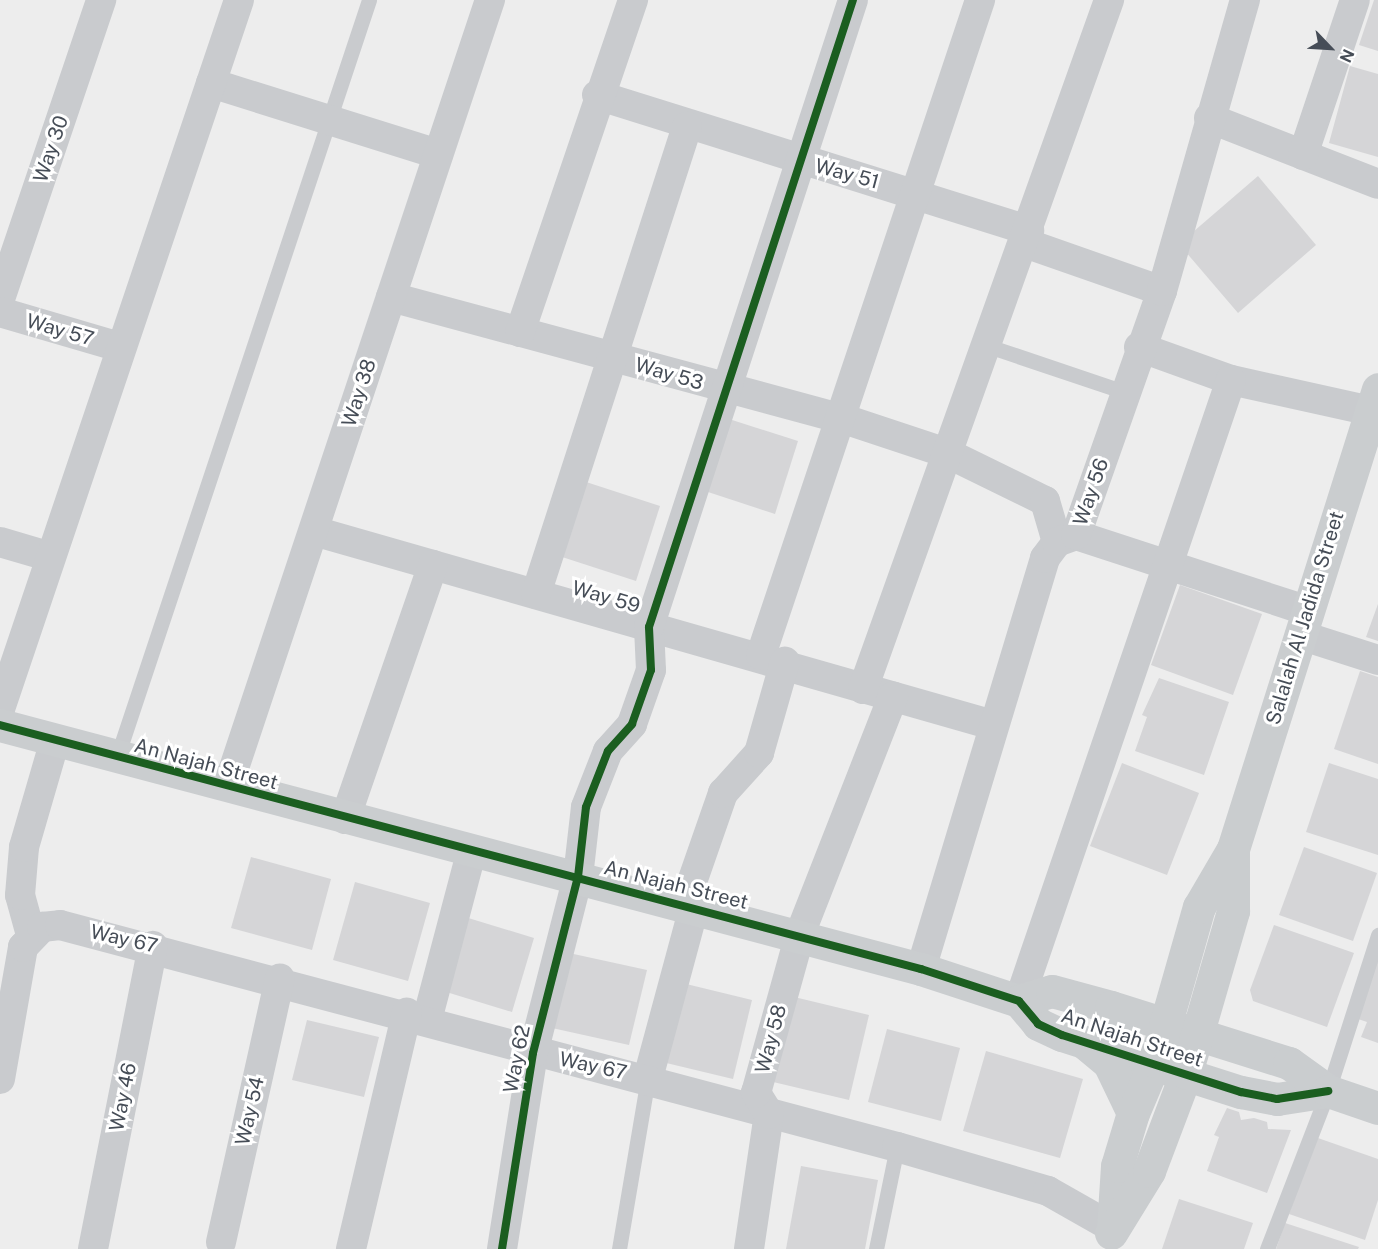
<!DOCTYPE html>
<html>
<head>
<meta charset="utf-8">
<style>
	body { margin:0 }
	#map { position:relative; width:1378px; height:1249px; overflow:hidden; background:#ededed; font-family:"Public Sans",sans-serif }
	div>[style] { position:absolute }
	.building>* { inset:0; background:#d5d5d7 }
	.lane>* { height:15px; margin:-7.5px; padding:0 7.5px; transform-origin:7.5px; border-radius:7.5px; background:#c9cbce }
	.street>* { height:30px; margin:-15px; padding:0 15px; transform-origin:15px; border-radius:15px; background:#c9cbce }
	.secondary>* { height:33px; margin:-16.5px; padding:0 16.5px; transform-origin:16.5px; border-radius:16.5px; background:#cacdcf }
	.cycleway>* { height:8px; margin:-4px; padding:0 4px; transform-origin:4px; border-radius:4px; background:#1b5e20 }
	span { translate:-50% -50%; white-space:nowrap; text-align:center; line-height:1.15; -webkit-text-stroke:6px #fff; paint-order:stroke }
	.street-label { font-size:20px; color:#464d57 }
	.north { position:absolute; left:1300px; top:18px; width:60px; height:60px; -webkit-text-stroke:4px #fff; paint-order:stroke; rotate:115deg; font-size:16px; font-weight:700; line-height:24px; text-align:center; color:#464d57 }
	.north::after { content:''; display:block; margin:auto; width:21px; height:27px; background:#464d57; clip-path:polygon(50% 0,100% 100%,50% 72%,0 100%) }
</style>
</head>
<body>
<div id="map">
	<div class="building">
		<div style="clip-path:polygon(1374px 0,1378px 0,1378px 51px,1359px 45px)"></div>
		<div style="clip-path:polygon(1350px 66px,1378px 74px,1378px 157px,1329px 143px)"></div>
		<div style="clip-path:polygon(1258px 176px,1316px 245px,1238px 313px,1179px 244px)"></div>
		<div style="clip-path:polygon(729px 419px,798px 441px,775px 514px,705px 491px)"></div>
		<div style="clip-path:polygon(583px 481px,660px 506px,636px 581px,559px 556px)"></div>
		<div style="clip-path:polygon(1180px 585px,1262px 614px,1233px 695px,1151px 665px)"></div>
		<div style="clip-path:polygon(1378px 604px,1378px 641px,1366px 637px)"></div>
		<div style="clip-path:polygon(1360px 671px,1378px 677px,1378px 764px,1334px 749px)"></div>
		<div style="clip-path:polygon(1159px 678px,1229px 702px,1204px 775px,1135px 751px,1147px 717px,1142px 715px)"></div>
		<div style="clip-path:polygon(1122px 763px,1199px 793px,1167px 875px,1090px 846px)"></div>
		<div style="clip-path:polygon(1329px 763px,1378px 779px,1378px 855px,1306px 832px)"></div>
		<div style="clip-path:polygon(1304px 847px,1377px 873px,1353px 941px,1279px 915px)"></div>
		<div style="clip-path:polygon(251px 857px,331px 879px,312px 950px,231px 928px)"></div>
		<div style="clip-path:polygon(355px 882px,430px 903px,408px 981px,333px 960px)"></div>
		<div style="clip-path:polygon(465px 917px,534px 938px,512px 1012px,443px 991px)"></div>
		<div style="clip-path:polygon(1274px 925px,1354px 953px,1327px 1027px,1253px 1001px,1250px 990px)"></div>
		<div style="clip-path:polygon(569px 953px,647px 970px,629px 1045px,552px 1028px)"></div>
		<div style="clip-path:polygon(1378px 959px,1378px 1043px,1361px 1037px,1367px 1022px,1358px 1019px)"></div>
		<div style="clip-path:polygon(678px 982px,752px 1000px,733px 1079px,658px 1061px)"></div>
		<div style="clip-path:polygon(790px 996px,869px 1015px,849px 1100px,769px 1081px)"></div>
		<div style="clip-path:polygon(307px 1020px,379px 1037px,364px 1097px,292px 1080px)"></div>
		<div style="clip-path:polygon(887px 1029px,960px 1048px,941px 1121px,868px 1102px)"></div>
		<div style="clip-path:polygon(986px 1051px,1083px 1079px,1060px 1158px,963px 1131px)"></div>
		<div style="clip-path:polygon(1227px 1108px,1239px 1112px,1241px 1120px,1254px 1118px,1267px 1122px,1268px 1129px,1291px 1130px,1267px 1193px,1207px 1171px,1219px 1137px,1214px 1135px)"></div>
		<div style="clip-path:polygon(1315px 1137px,1378px 1159px,1378px 1200px,1365px 1240px,1289px 1214px)"></div>
		<div style="clip-path:polygon(801px 1166px,878px 1180px,865px 1249px,786px 1249px)"></div>
		<div style="clip-path:polygon(1179px 1199px,1253px 1223px,1244px 1249px,1162px 1249px)"></div>
		<div style="clip-path:polygon(1285px 1223px,1359px 1247px,1358px 1249px,1276px 1249px)"></div>
	</div>
	<div class="lane">
		<div style="left:988px;top:346px;width:145px;rotate:18.6deg"></div>
		<div style="left:117px;top:757px;width:798px;rotate:-71.59deg"></div>
		<div style="left:619px;top:1249px;width:173px;rotate:-80.4deg"></div>
		<div style="left:876px;top:1249px;width:104px;rotate:-78.4deg"></div>
		<div style="left:1267px;top:1249px;width:169px;rotate:-68.9deg"></div>
		<div style="left:1328px;top:1091px;width:164px;rotate:-72.2deg"></div>
	</div>
	<div class="street">
		<div style="left:211px;top:83px;width:238px;rotate:17.4deg"></div>
		<div style="left:597px;top:95px;width:453px;rotate:17.4deg"></div>
		<div style="left:1209px;top:118px;width:181px;rotate:21.3deg"></div>
		<div style="left:1303px;top:155px;width:163px;rotate:-71.5deg"></div>
		<div style="left:1025px;top:243px;width:145px;rotate:19.3deg"></div>
		<div style="left:391px;top:297px;width:466px;rotate:15.1deg"></div>
		<div style="left:841px;top:418px;width:112px;rotate:18.3deg"></div>
		<div style="left:947px;top:453px;width:109px;rotate:26.1deg"></div>
		<div style="left:1045px;top:501px;width:43px;rotate:73.7deg"></div>
		<div style="left:0;top:299px;width:316px;rotate:-71.3deg"></div>
		<div style="left:0;top:312px;width:125px;rotate:16.3deg"></div>
		<div style="left:520px;top:332px;width:351px;rotate:-71.2deg"></div>
		<div style="left:1139px;top:347px;width:98px;rotate:19.7deg"></div>
		<div style="left:1231px;top:380px;width:143px;rotate:12.5deg"></div>
		<div style="left:314px;top:531px;width:706px;rotate:15.95deg"></div>
		<div style="left:1076px;top:535px;width:241px;rotate:18.1deg"></div>
		<div style="left:0;top:542px;width:50px;rotate:16.3deg"></div>
		<div style="left:536px;top:594px;width:491px;rotate:-72.1deg"></div>
		<div style="left:1300px;top:635px;width:82px;rotate:17.8deg"></div>
		<div style="left:761px;top:655px;width:691px;rotate:-71.51deg"></div>
		<div style="left:863px;top:689px;width:732px;rotate:-70.35deg"></div>
		<div style="left:0;top:709px;width:748px;rotate:-71.37deg"></div>
		<div style="left:228px;top:786px;width:829px;rotate:-71.57deg"></div>
		<div style="left:345px;top:819px;width:269px;rotate:-70.9deg"></div>
		<div style="left:684px;top:905px;width:119px;rotate:-70.8deg"></div>
		<div style="left:723px;top:793px;width:54px;rotate:-48deg"></div>
		<div style="left:759px;top:753px;width:95px;rotate:-74.1deg"></div>
		<div style="left:31px;top:935px;width:41px;rotate:-105.4deg"></div>
		<div style="left:20px;top:895px;width:48px;rotate:-85.2deg"></div>
		<div style="left:24px;top:847px;width:111px;rotate:-73.8deg"></div>
		<div style="left:921px;top:969px;width:429px;rotate:-73.2deg"></div>
		<div style="left:1045px;top:558px;width:20px;rotate:-53deg"></div>
		<div style="left:1057px;top:542px;width:20px;rotate:-20deg"></div>
		<div style="left:1076px;top:535px;width:259px;rotate:-70.6deg"></div>
		<div style="left:1162px;top:291px;width:303px;rotate:-74.1deg"></div>
		<div style="left:1019px;top:1001px;width:656px;rotate:-71.15deg"></div>
		<div style="left:427px;top:1020px;width:176px;rotate:-75.2deg"></div>
		<div style="left:648px;top:1078px;width:177px;rotate:-74.9deg"></div>
		<div style="left:0;top:1079px;width:134px;rotate:-80.1deg"></div>
		<div style="left:23px;top:947px;width:28px;rotate:-46deg"></div>
		<div style="left:42px;top:927px;width:18px;rotate:-6deg"></div>
		<div style="left:60px;top:925px;width:866px;rotate:14.85deg"></div>
		<div style="left:897px;top:1147px;width:157px;rotate:16.2deg"></div>
		<div style="left:1048px;top:1191px;width:75px;rotate:29.6deg"></div>
		<div style="left:221px;top:1242px;width:270px;rotate:-77.4deg"></div>
		<div style="left:93px;top:1249px;width:309px;rotate:-78.8deg"></div>
		<div style="left:351px;top:1249px;width:243px;rotate:-76.7deg"></div>
		<div style="left:502px;top:1249px;width:198px;rotate:-81deg"></div>
		<div style="left:533px;top:1053px;width:182px;rotate:-75.7deg"></div>
		<div style="left:578px;top:877px;width:70px;rotate:-83.5deg"></div>
		<div style="left:586px;top:807px;width:60px;rotate:-68.6deg"></div>
		<div style="left:608px;top:751px;width:36px;rotate:-48deg"></div>
		<div style="left:632px;top:724px;width:57px;rotate:-70.6deg"></div>
		<div style="left:651px;top:670px;width:43px;rotate:-92.7deg"></div>
		<div style="left:649px;top:627px;width:659px;rotate:-71.98deg"></div>
		<div style="left:749px;top:1249px;width:136px;rotate:-81.6deg"></div>
		<div style="left:769px;top:1114px;width:25px;rotate:-122deg"></div>
		<div style="left:756px;top:1093px;width:165px;rotate:-74.5deg"></div>
		<div style="left:800px;top:934px;width:255px;rotate:-68.6deg"></div>
	</div>
	<div class="secondary">
		<div style="left:0;top:725px;width:953px;rotate:14.84deg"></div>
		<div style="left:921px;top:969px;width:103px;rotate:18.1deg"></div>
		<div style="left:1019px;top:1001px;width:30px;rotate:50deg"></div>
		<div style="left:1038px;top:1024px;width:26px;rotate:25deg"></div>
		<div style="left:1062px;top:1035px;width:188px;rotate:17.7deg"></div>
		<div style="left:1241px;top:1092px;width:37px;rotate:11deg"></div>
		<div style="left:1277px;top:1099px;width:52px;rotate:-8.9deg"></div>
		<div style="left:1019px;top:1001px;width:34px;rotate:-17deg"></div>
		<div style="left:1052px;top:991px;width:61px;rotate:15.2deg"></div>
		<div style="left:1111px;top:1007px;width:187px;rotate:17.5deg"></div>
		<div style="left:1289px;top:1063px;width:48px;rotate:35.7deg"></div>
		<div style="left:1328px;top:1091px;width:53px;rotate:18.8deg"></div>
		<div style="left:1085px;top:1043px;width:31px;rotate:40deg"></div>
		<div style="left:1109px;top:1063px;width:55px;rotate:64.4deg"></div>
		<div style="left:1113px;top:1228px;width:62px;rotate:-86.3deg"></div>
		<div style="left:1117px;top:1166px;width:55px;rotate:-73.2deg"></div>
		<div style="left:1133px;top:1113px;width:56px;rotate:-67.1deg"></div>
		<div style="left:1155px;top:1061px;width:160px;rotate:-74.1deg"></div>
		<div style="left:1199px;top:907px;width:67px;rotate:-59.6deg"></div>
		<div style="left:1233px;top:849px;width:482px;rotate:-72.5deg"></div>
		<div style="left:1111px;top:1233px;width:73px;rotate:-58.5deg"></div>
		<div style="left:1149px;top:1171px;width:105px;rotate:-69.3deg"></div>
		<div style="left:1186px;top:1073px;width:169px;rotate:-73.8deg"></div>
		<div style="left:1233px;top:911px;width:62px;rotate:-90deg"></div>
	</div>
	<div class="cycleway">
		<div style="left:0;top:725px;width:953px;rotate:14.84deg"></div>
		<div style="left:921px;top:969px;width:103px;rotate:18.1deg"></div>
		<div style="left:1019px;top:1001px;width:30px;rotate:50deg"></div>
		<div style="left:1038px;top:1024px;width:26px;rotate:25deg"></div>
		<div style="left:1062px;top:1035px;width:188px;rotate:17.7deg"></div>
		<div style="left:1241px;top:1092px;width:37px;rotate:11deg"></div>
		<div style="left:1277px;top:1099px;width:52px;rotate:-8.9deg"></div>
		<div style="left:502px;top:1249px;width:198px;rotate:-81deg"></div>
		<div style="left:533px;top:1053px;width:182px;rotate:-75.7deg"></div>
		<div style="left:578px;top:877px;width:70px;rotate:-83.5deg"></div>
		<div style="left:586px;top:807px;width:60px;rotate:-68.6deg"></div>
		<div style="left:608px;top:751px;width:36px;rotate:-48deg"></div>
		<div style="left:632px;top:724px;width:57px;rotate:-70.6deg"></div>
		<div style="left:651px;top:670px;width:43px;rotate:-92.7deg"></div>
		<div style="left:649px;top:627px;width:659px;rotate:-71.98deg"></div>
	</div>
	<div class="street-label">
		<span style="left:51px;top:149px;rotate:-71deg">Way 30</span>
		<span style="left:847px;top:174px;rotate:15deg">Way 51</span>
		<span style="left:60px;top:330px;rotate:16deg">Way 57</span>
		<span style="left:669px;top:374px;rotate:16deg">Way 53</span>
		<span style="left:359px;top:393px;rotate:-72deg">Way 38</span>
		<span style="left:1091px;top:492px;rotate:-71deg">Way 56</span>
		<span style="left:606px;top:597px;rotate:16deg">Way 59</span>
		<span style="left:1305px;top:618px;rotate:-73deg">Salalah Al Jadida Street</span>
		<span style="left:206px;top:764px;rotate:15deg">An Najah Street</span>
		<span style="left:676px;top:885px;rotate:14deg">An Najah Street</span>
		<span style="left:124px;top:939px;rotate:13deg">Way 67</span>
		<span style="left:1132px;top:1038px;rotate:18deg">An Najah Street</span>
		<span style="left:771px;top:1039px;rotate:-75deg">Way 58</span>
		<span style="left:517px;top:1059px;rotate:-79deg">Way 62</span>
		<span style="left:593px;top:1066px;rotate:12deg">Way 67</span>
		<span style="left:123px;top:1097px;rotate:-79deg">Way 46</span>
		<span style="left:250px;top:1111px;rotate:-77deg">Way 54</span>
	</div>
	<div class="north">N</div>
</div>
</body>
</html>
